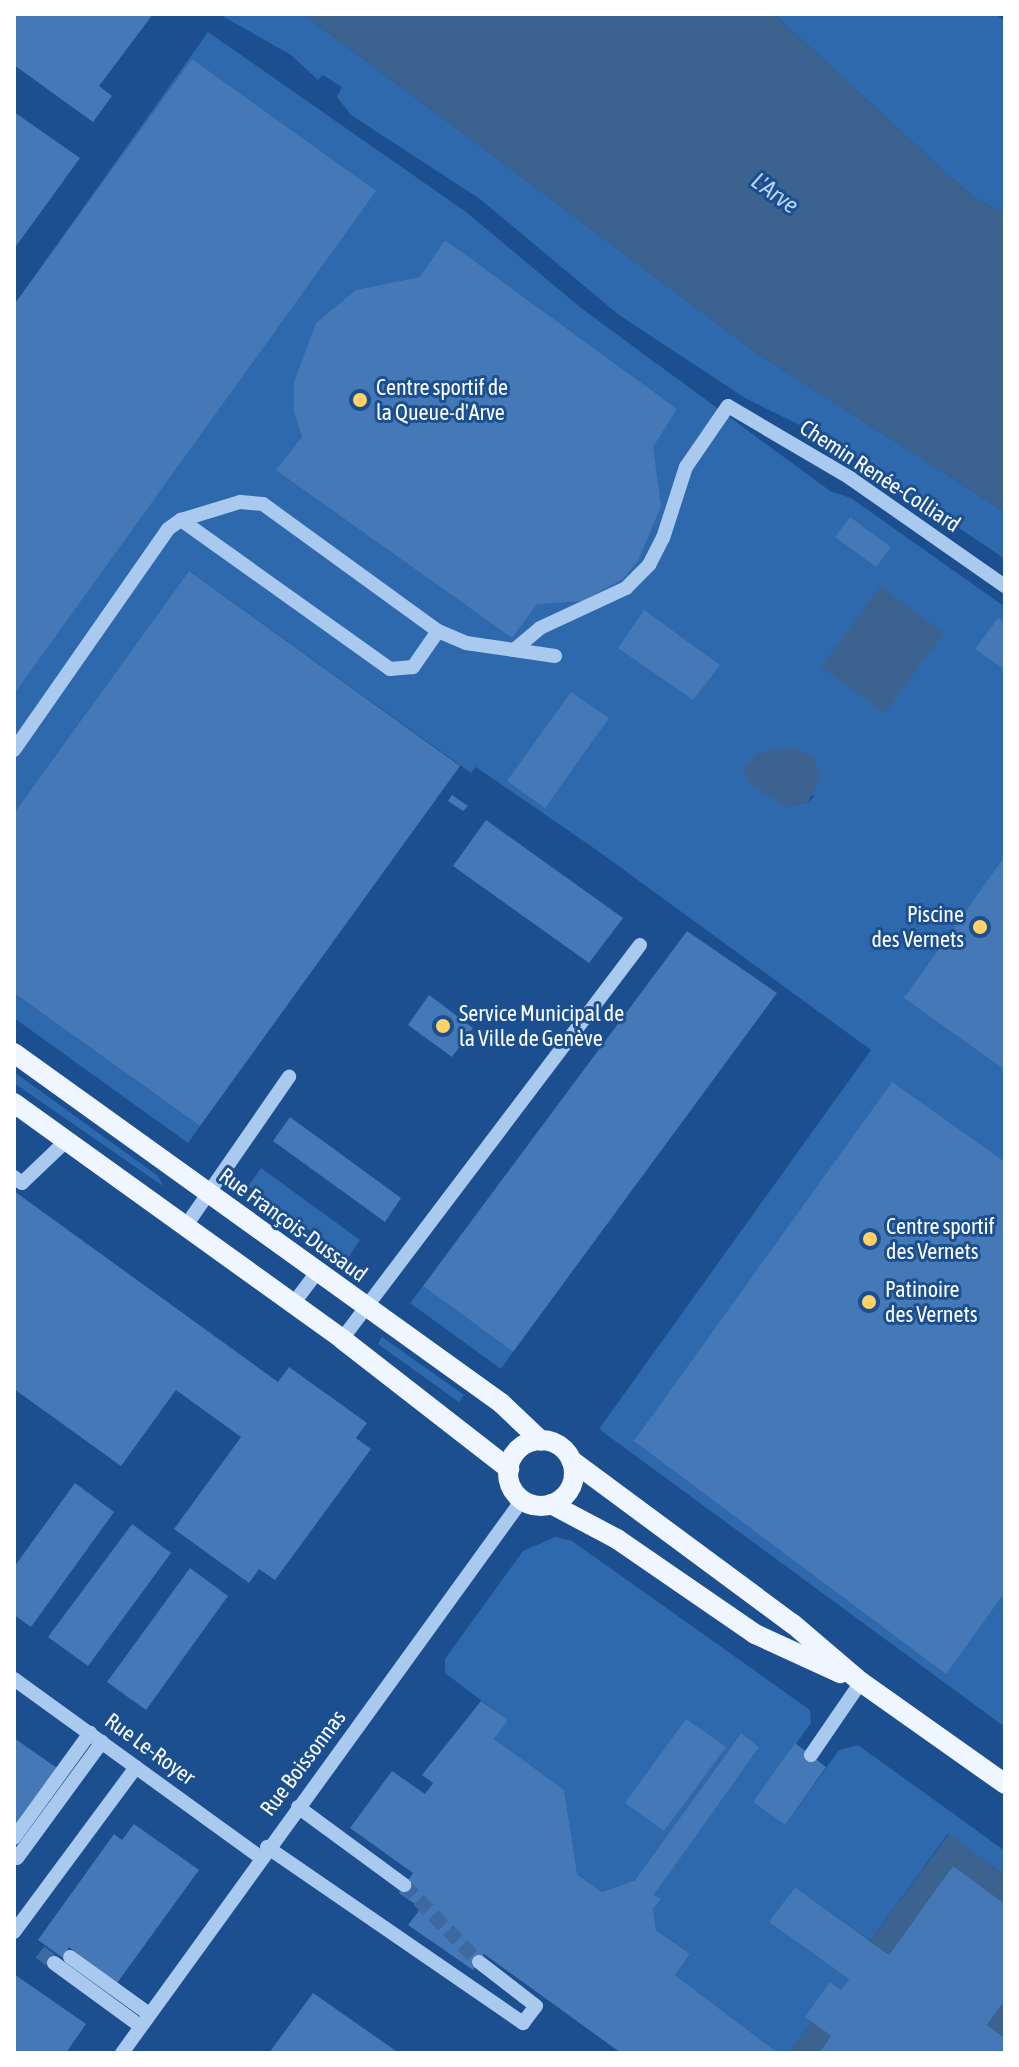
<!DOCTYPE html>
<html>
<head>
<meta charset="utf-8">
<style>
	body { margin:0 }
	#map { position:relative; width:1019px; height:2067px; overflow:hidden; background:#1b4f8f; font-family:"Asap Condensed",sans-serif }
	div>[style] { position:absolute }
	.green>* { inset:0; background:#2e69ad }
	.water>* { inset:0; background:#3c6290 }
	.building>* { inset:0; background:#4478b7 }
	.minor-tunnel>* { height:14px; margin-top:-7px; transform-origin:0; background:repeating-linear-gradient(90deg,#3d69a0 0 14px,transparent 0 21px) }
	.minor>* { height:14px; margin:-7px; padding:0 7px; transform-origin:7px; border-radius:7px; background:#a9c9ee }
	.major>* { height:20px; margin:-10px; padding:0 10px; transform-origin:10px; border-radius:10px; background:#f0f6ff }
	.major>.ring { margin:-10px; padding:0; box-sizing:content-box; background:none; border:20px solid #f0f6ff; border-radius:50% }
	.dots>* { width:22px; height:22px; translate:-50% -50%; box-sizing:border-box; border:4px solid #1b4f8f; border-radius:50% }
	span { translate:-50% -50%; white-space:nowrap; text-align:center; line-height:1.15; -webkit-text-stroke:6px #1b4f8f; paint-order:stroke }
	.poi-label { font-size:22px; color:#fff }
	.left { translate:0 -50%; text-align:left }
	.right { translate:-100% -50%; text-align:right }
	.street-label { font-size:22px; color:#fff }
	.water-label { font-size:24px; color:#b5d3f5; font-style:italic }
	.frame { position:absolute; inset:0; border:16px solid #fff; pointer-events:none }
</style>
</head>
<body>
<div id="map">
	<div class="green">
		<div style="clip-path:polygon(219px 14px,303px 14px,757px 353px,1005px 512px,1005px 559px,824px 437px,745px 398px,619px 315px,480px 199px,351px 115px,337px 97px,342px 87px,323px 75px,318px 80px,291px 55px)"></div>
		<div style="clip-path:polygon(774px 14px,995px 14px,1005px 21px,1005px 213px,975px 198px,946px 173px)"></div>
		<div style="clip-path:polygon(evenodd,208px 32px,466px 212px,581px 308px,830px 491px,851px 498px,1005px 607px,1005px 1727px,599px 1429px,871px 1050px,598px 851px,476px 767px,471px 773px,189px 571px,14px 813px,14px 305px,208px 32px,776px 751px,814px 797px,808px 802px,787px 807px,766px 793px,771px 755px,776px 751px)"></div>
		<div style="clip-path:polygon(14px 993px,200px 1126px,188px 1143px,14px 1018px)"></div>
		<div style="clip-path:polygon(14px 1072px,158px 1176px,163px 1186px,14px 1083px)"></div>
		<div style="clip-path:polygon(261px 1168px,360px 1240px,348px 1258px,248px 1186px)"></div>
		<div style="clip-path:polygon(423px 1286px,513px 1352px,501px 1369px,410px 1303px)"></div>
		<div style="clip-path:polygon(382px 1337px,464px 1395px,459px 1402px,378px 1344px)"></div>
		<div style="clip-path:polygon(555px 1537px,572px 1541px,810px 1710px,811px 1723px,753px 1802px,785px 1825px,839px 1750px,858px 1745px,1005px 1851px,1005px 1875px,948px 1834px,870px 1941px,795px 1887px,770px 1922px,849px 1979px,841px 1990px,830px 1982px,812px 2022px,789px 2053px,778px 2053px,675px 1975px,690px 1954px,656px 1930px,653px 1909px,660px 1900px,654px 1895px,758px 1746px,740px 1734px,635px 1880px,602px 1892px,577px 1874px,494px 1739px,507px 1720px,445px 1673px,445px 1659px,523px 1551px)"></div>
	</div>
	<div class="water">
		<div style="clip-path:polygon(303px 14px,774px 14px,946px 173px,975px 198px,1005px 213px,1005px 512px,757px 353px)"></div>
		<div style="clip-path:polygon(880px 586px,944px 633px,885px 713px,821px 667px)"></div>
		<div style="clip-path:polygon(795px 747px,814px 758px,821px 778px,808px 802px,787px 807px,749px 784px,743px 770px,756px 753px)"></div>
		<div style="clip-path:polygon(949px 1834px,1005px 1875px,1005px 1904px,953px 1867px,889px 1955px,870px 1941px)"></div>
		<div style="clip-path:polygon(1005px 2000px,1005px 2038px,987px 2025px)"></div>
		<div style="clip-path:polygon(812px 2022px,831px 2036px,819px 2053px,789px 2053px)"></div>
	</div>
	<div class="building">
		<div style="clip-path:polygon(14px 14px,153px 14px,99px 86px,112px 96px,93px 122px,14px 65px)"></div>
		<div style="clip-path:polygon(192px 59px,376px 191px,14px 694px,14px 305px)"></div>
		<div style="clip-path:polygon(14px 112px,80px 158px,14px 249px)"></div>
		<div style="clip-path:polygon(445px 240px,677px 409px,653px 447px,661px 506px,638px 561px,623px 579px,582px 601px,537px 604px,512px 638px,276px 470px,302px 437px,294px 412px,294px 382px,316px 323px,356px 290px,420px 277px)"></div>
		<div style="clip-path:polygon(850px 517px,891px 547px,876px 567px,835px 537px)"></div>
		<div style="clip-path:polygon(189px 571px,460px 766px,200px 1126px,14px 993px,14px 813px)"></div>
		<div style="clip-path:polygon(644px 610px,720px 665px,693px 700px,618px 648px)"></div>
		<div style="clip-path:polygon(998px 618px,1005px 623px,1005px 670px,975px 649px)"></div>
		<div style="clip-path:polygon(571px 692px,609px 718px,545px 808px,507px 781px)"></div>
		<div style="clip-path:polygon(452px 795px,468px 806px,463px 811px,448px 801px)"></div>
		<div style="clip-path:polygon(486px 820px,623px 918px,589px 963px,453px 866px)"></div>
		<div style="clip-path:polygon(1005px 856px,1005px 1070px,904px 998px)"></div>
		<div style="clip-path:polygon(687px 931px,777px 993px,513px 1352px,423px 1286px)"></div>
		<div style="clip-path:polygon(429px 995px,473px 1028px,452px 1057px,408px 1025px)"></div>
		<div style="clip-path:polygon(892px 1082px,1005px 1162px,1005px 1592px,946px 1674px,634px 1441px)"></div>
		<div style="clip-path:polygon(290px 1117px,401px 1198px,385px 1222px,273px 1141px)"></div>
		<div style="clip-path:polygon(14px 1191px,278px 1382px,289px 1367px,367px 1423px,356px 1438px,371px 1449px,275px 1580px,259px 1569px,249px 1583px,174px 1529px,241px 1437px,176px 1390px,121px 1466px,14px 1389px)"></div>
		<div style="clip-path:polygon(75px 1483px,114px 1512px,31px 1627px,14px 1615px,14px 1567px)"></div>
		<div style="clip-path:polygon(132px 1524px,171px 1553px,88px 1666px,48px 1637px)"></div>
		<div style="clip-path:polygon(190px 1568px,228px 1596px,146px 1710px,107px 1682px)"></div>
		<div style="clip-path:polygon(481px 1701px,508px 1720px,494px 1739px,564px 1790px,577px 1874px,602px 1892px,635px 1880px,741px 1733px,759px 1747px,654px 1895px,661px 1899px,653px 1909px,656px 1930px,690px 1954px,675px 1975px,778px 2053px,621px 2053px,484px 1954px,473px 1970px,408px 1925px,421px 1908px,399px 1893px,413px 1873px,350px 1828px,392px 1771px,425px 1794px,433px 1783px,422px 1775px)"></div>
		<div style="clip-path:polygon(686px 1719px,726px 1747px,664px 1831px,625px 1803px)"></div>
		<div style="clip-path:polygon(14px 1738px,57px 1768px,14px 1828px)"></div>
		<div style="clip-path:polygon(795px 1743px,826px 1767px,785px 1825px,753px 1802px)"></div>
		<div style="clip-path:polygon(134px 1824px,199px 1870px,117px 1983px,69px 1947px,63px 1958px,38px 1940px,114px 1834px,122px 1840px)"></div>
		<div style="clip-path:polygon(953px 1866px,1005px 1904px,1005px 2000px,987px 2025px,1005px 2038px,1005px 2053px,819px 2053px,831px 2036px,805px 2017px,830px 1982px,841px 1990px,849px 1979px,769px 1922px,795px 1887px,889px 1955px)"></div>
		<div style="clip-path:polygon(14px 1974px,86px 2024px,66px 2053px,14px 2053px)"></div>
		<div style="clip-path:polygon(313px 1993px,399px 2053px,269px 2053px)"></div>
	</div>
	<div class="minor-tunnel">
		<div style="left:404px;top:1885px;width:107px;rotate:45.8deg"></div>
		<div style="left:40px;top:1952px;width:18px;rotate:38deg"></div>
	</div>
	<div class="minor">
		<div style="left:438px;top:631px;width:44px;rotate:124.8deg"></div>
		<div style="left:413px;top:667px;width:23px;rotate:175deg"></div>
		<div style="left:390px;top:669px;width:257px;rotate:-144.5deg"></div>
		<div style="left:181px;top:520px;width:62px;rotate:-17deg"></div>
		<div style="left:240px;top:502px;width:23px;rotate:5deg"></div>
		<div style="left:263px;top:504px;width:216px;rotate:36deg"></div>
		<div style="left:438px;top:631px;width:30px;rotate:23deg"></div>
		<div style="left:466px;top:643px;width:90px;rotate:8.3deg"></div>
		<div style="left:514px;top:650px;width:34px;rotate:-40deg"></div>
		<div style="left:540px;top:628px;width:95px;rotate:-24.9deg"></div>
		<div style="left:626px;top:588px;width:33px;rotate:-45deg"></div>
		<div style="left:649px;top:565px;width:30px;rotate:-63deg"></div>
		<div style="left:663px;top:538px;width:75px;rotate:-72.1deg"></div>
		<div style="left:686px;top:467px;width:74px;rotate:-55.5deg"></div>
		<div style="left:728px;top:406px;width:142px;rotate:30.5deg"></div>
		<div style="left:850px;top:478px;width:189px;rotate:34.9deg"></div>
		<div style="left:14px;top:750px;width:269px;rotate:-55.1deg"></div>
		<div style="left:168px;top:529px;width:16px;rotate:-35deg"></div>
		<div style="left:14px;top:1177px;width:10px;rotate:37deg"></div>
		<div style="left:22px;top:1183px;width:61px;rotate:-43.7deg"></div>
		<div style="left:185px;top:1227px;width:183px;rotate:-55.3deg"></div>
		<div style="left:293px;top:1304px;width:40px;rotate:-53deg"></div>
		<div style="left:342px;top:1339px;width:494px;rotate:-52.9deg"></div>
		<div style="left:14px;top:1679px;width:304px;rotate:35.9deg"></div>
		<div style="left:811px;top:1755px;width:88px;rotate:-55.6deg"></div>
		<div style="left:298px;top:1807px;width:132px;rotate:36.3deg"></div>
		<div style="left:14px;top:1838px;width:130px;rotate:-54.1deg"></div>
		<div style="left:267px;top:1847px;width:311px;rotate:34.5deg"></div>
		<div style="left:523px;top:2023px;width:21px;rotate:-53deg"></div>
		<div style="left:536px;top:2006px;width:72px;rotate:-142.3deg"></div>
		<div style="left:17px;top:1858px;width:144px;rotate:-53.8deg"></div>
		<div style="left:14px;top:1932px;width:205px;rotate:-53.5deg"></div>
		<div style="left:70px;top:1957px;width:97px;rotate:35.8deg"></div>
		<div style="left:54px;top:1963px;width:107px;rotate:36.2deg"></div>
		<div style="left:122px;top:2053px;width:683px;rotate:-54.12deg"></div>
	</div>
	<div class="major">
		<div style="left:14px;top:1053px;width:600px;rotate:35.7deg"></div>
		<div style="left:501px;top:1403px;width:55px;rotate:43.5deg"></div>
		<div style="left:14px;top:1103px;width:404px;rotate:35.7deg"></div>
		<div style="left:342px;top:1339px;width:212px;rotate:37.9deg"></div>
		<div class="ring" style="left:508px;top:1440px;width:46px;height:46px"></div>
		<div style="left:571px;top:1460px;width:276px;rotate:36.5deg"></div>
		<div style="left:793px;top:1624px;width:89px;rotate:40.5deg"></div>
		<div style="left:861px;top:1682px;width:176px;rotate:35.3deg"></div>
		<div style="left:551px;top:1504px;width:75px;rotate:27.9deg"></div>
		<div style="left:617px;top:1539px;width:168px;rotate:34.5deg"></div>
		<div style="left:755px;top:1634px;width:94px;rotate:24.6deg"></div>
	</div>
	<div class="dots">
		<div style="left:360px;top:400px;background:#ffd166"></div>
		<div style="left:980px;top:927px;background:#ffd166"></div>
		<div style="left:443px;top:1026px;background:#ffd166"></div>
		<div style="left:870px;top:1239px;background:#ffd166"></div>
		<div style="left:869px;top:1302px;background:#ffd166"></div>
	</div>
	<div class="poi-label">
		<span class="left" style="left:376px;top:400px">Centre sportif de<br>la Queue-d'Arve</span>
		<span class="right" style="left:964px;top:927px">Piscine<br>des Vernets</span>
		<span class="left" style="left:459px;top:1026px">Service Municipal de<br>la Ville de Genève</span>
		<span class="left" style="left:886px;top:1239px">Centre sportif<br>des Vernets</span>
		<span class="left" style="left:885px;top:1302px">Patinoire<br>des Vernets</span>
	</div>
	<div class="street-label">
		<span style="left:880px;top:476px;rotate:33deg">Chemin Renée-Colliard</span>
		<span style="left:293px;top:1225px;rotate:36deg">Rue François-Dussaud</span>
		<span style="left:150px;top:1749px;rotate:36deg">Rue Le-Royer</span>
		<span style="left:303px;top:1763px;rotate:-53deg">Rue Boissonnas</span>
	</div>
	<div class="water-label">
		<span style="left:775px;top:193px;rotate:36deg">L'Arve</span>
	</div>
	<div class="frame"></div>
</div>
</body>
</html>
